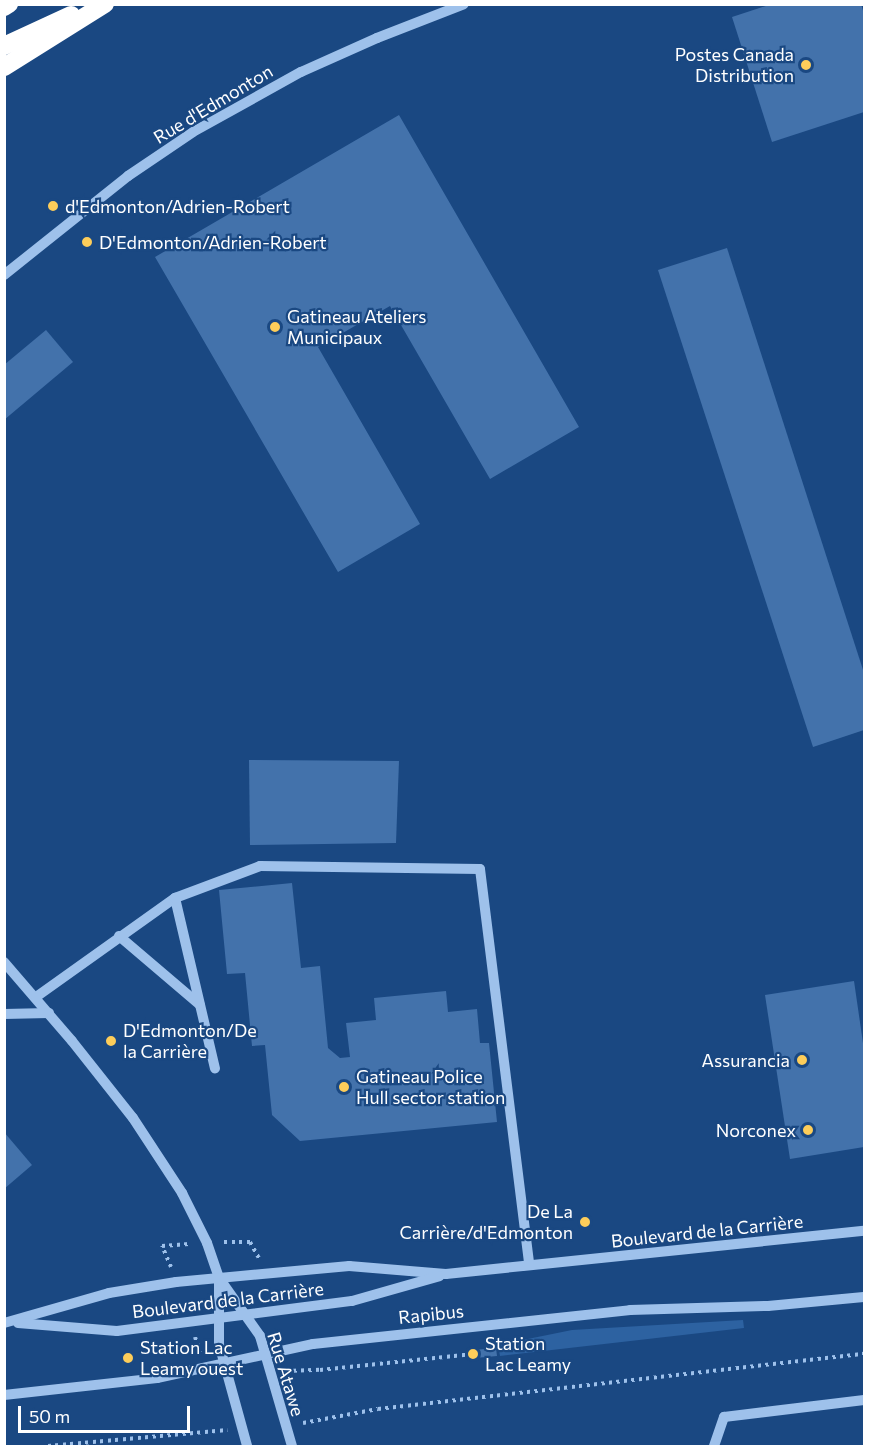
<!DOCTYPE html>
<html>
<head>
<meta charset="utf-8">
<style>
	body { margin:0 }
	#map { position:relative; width:869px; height:1451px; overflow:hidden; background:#1a4882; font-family:Commissioner,sans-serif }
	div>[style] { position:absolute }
	.green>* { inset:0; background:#2d62a1 }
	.building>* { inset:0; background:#4372ab }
	.path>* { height:4px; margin-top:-2px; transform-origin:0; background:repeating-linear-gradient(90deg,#9ec1eb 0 3px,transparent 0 7.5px) }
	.minor>* { height:10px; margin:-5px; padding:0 5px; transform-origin:5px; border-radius:5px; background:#9ec1eb }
	.highway>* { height:18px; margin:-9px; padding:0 9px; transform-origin:9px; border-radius:9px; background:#fff }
	.dots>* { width:16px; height:16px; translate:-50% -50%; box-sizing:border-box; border:3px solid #1a4882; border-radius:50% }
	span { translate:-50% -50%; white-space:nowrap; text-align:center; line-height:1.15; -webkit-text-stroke:4.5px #1a4882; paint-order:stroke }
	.poi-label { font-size:18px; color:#fff }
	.right { translate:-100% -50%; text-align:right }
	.left { translate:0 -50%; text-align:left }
	.street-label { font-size:18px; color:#fff }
	.frame { position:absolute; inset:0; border:6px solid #fff; pointer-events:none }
	.scale { position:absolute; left:18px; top:1406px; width:172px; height:27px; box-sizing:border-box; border:3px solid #fff; border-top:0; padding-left:8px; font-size:18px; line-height:21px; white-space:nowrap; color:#fff; -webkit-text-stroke:4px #1a4882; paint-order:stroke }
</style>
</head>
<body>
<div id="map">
	<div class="green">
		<div style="clip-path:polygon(743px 1320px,744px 1328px,500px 1356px,498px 1345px,572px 1330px)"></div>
	</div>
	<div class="building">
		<div style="clip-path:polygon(772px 4px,861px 4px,864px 14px,864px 112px,772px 142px,732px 17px)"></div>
		<div style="clip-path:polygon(399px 115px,579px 427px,490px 479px,390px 306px,318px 347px,420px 524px,338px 572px,155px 257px)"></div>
		<div style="clip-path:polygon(727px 248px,864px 673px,864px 730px,813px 747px,658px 270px)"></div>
		<div style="clip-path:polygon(46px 330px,73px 362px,4px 420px,4px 365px)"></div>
		<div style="clip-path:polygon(249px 760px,399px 761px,396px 843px,250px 845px)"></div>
		<div style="clip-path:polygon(292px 883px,301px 968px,320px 966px,328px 1048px,340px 1058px,350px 1057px,346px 1023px,376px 1020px,374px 998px,446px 991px,448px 1012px,477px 1009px,480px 1043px,489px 1043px,497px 1122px,300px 1141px,272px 1115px,265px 1045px,252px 1046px,245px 973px,227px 974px,219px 890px)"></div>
		<div style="clip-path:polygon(854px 981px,864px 1050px,864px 1147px,790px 1159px,765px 995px)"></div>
		<div style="clip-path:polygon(4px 1132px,32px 1165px,4px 1189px)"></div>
		<div style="clip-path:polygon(496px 1348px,497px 1356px,475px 1358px,474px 1350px)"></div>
	</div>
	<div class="path">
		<div style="left:224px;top:1242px;width:26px"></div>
		<div style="left:250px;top:1242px;width:21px;rotate:61deg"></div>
		<div style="left:171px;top:1267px;width:23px;rotate:-113deg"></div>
		<div style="left:162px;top:1246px;width:27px;rotate:-4deg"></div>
		<div style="left:195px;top:1337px;width:16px;rotate:72deg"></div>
		<div style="left:286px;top:1371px;width:34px;rotate:-2deg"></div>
		<div style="left:320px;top:1370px;width:154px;rotate:-6deg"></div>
		<div style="left:303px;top:1423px;width:76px;rotate:-10.6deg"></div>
		<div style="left:378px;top:1409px;width:489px;rotate:-6.5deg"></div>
		<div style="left:48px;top:1446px;width:180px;rotate:-5.1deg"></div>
	</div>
	<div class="minor">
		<div style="left:4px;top:275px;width:159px;rotate:-38.6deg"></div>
		<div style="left:128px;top:176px;width:78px;rotate:-34.1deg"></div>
		<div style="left:193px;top:132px;width:124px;rotate:-29.1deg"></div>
		<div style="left:301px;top:72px;width:83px;rotate:-24.1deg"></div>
		<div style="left:377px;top:38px;width:93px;rotate:-21.3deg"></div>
		<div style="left:175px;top:898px;width:175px;rotate:76.8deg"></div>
		<div style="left:119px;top:936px;width:106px;rotate:40.4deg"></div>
		<div style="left:4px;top:962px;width:104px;rotate:49.3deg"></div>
		<div style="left:72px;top:1041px;width:98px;rotate:51.6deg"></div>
		<div style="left:133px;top:1118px;width:90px;rotate:56.8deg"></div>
		<div style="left:182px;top:1193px;width:56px;rotate:63.4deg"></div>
		<div style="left:207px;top:1243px;width:37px;rotate:71deg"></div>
		<div style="left:219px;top:1278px;width:71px;rotate:54.7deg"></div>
		<div style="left:260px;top:1336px;width:115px;rotate:73.8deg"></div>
		<div style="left:36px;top:997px;width:171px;rotate:-35.5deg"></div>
		<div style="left:175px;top:898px;width:91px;rotate:-20.6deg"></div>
		<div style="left:260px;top:866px;width:220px;rotate:0.8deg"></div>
		<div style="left:480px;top:869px;width:399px;rotate:82.9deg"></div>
		<div style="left:4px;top:1014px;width:45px;rotate:-1.3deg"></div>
		<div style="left:219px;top:1279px;width:65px;rotate:90deg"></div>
		<div style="left:219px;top:1344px;width:106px;rotate:74.6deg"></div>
		<div style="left:4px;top:1323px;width:109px;rotate:-15.9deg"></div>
		<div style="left:109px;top:1293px;width:68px;rotate:-9.3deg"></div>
		<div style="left:176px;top:1282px;width:174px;rotate:-5.3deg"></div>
		<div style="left:349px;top:1266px;width:97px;rotate:4.7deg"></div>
		<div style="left:446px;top:1274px;width:420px;rotate:-5.9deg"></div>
		<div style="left:18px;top:1323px;width:99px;rotate:4.6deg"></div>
		<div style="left:117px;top:1331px;width:237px;rotate:-7.3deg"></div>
		<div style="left:352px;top:1301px;width:91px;rotate:-15.9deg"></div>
		<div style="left:4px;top:1395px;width:154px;rotate:-6.3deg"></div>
		<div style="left:157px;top:1378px;width:160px;rotate:-12.3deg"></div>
		<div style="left:313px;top:1344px;width:319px;rotate:-6.1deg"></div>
		<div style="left:630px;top:1310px;width:138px;rotate:-1.7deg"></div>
		<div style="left:768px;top:1306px;width:96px;rotate:-5.4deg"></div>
		<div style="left:714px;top:1446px;width:31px;rotate:-71deg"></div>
		<div style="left:724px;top:1417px;width:141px;rotate:-6.9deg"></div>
	</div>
	<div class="highway">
		<div style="left:4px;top:7px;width:6px;rotate:-31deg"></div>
		<div style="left:4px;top:46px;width:74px;rotate:-24.8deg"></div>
		<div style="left:4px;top:67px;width:119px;rotate:-32deg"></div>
	</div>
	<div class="dots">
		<div style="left:806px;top:65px;background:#fdcd5a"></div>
		<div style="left:53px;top:206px;background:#fdcd5a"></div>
		<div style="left:87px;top:242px;background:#fdcd5a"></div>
		<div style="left:275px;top:327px;background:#fdcd5a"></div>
		<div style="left:111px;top:1041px;background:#fdcd5a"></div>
		<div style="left:802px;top:1060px;background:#fdcd5a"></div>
		<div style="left:344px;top:1087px;background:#fdcd5a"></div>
		<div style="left:808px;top:1130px;background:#fdcd5a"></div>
		<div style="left:585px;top:1222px;background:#fdcd5a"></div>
		<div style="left:473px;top:1354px;background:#fdcd5a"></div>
		<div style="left:128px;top:1358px;background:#fdcd5a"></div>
	</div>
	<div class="poi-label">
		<span class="right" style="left:794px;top:65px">Postes Canada<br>Distribution</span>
		<span class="left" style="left:65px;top:206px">d'Edmonton/Adrien-Robert</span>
		<span class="left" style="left:99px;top:242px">D'Edmonton/Adrien-Robert</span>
		<span class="left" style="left:287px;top:327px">Gatineau Ateliers<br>Municipaux</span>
		<span class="left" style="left:123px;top:1041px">D'Edmonton/De<br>la Carrière</span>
		<span class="right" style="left:790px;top:1060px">Assurancia</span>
		<span class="left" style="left:356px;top:1087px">Gatineau Police<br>Hull sector station</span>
		<span class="right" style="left:796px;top:1130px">Norconex</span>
		<span class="right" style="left:573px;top:1222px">De La<br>Carrière/d'Edmonton</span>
		<span class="left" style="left:485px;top:1354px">Station<br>Lac Leamy</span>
		<span class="left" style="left:140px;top:1358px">Station Lac<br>Leamy ouest</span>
	</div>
	<div class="street-label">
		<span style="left:213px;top:104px;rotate:-31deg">Rue d'Edmonton</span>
		<span style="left:707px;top:1231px;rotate:-6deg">Boulevard de la Carrière</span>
		<span style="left:228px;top:1300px;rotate:-7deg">Boulevard de la Carrière</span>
		<span style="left:431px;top:1314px;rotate:-6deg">Rapibus</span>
		<span style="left:286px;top:1374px;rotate:73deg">Rue Atawe</span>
	</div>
	<div class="frame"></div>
	<div class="scale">50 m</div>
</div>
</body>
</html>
